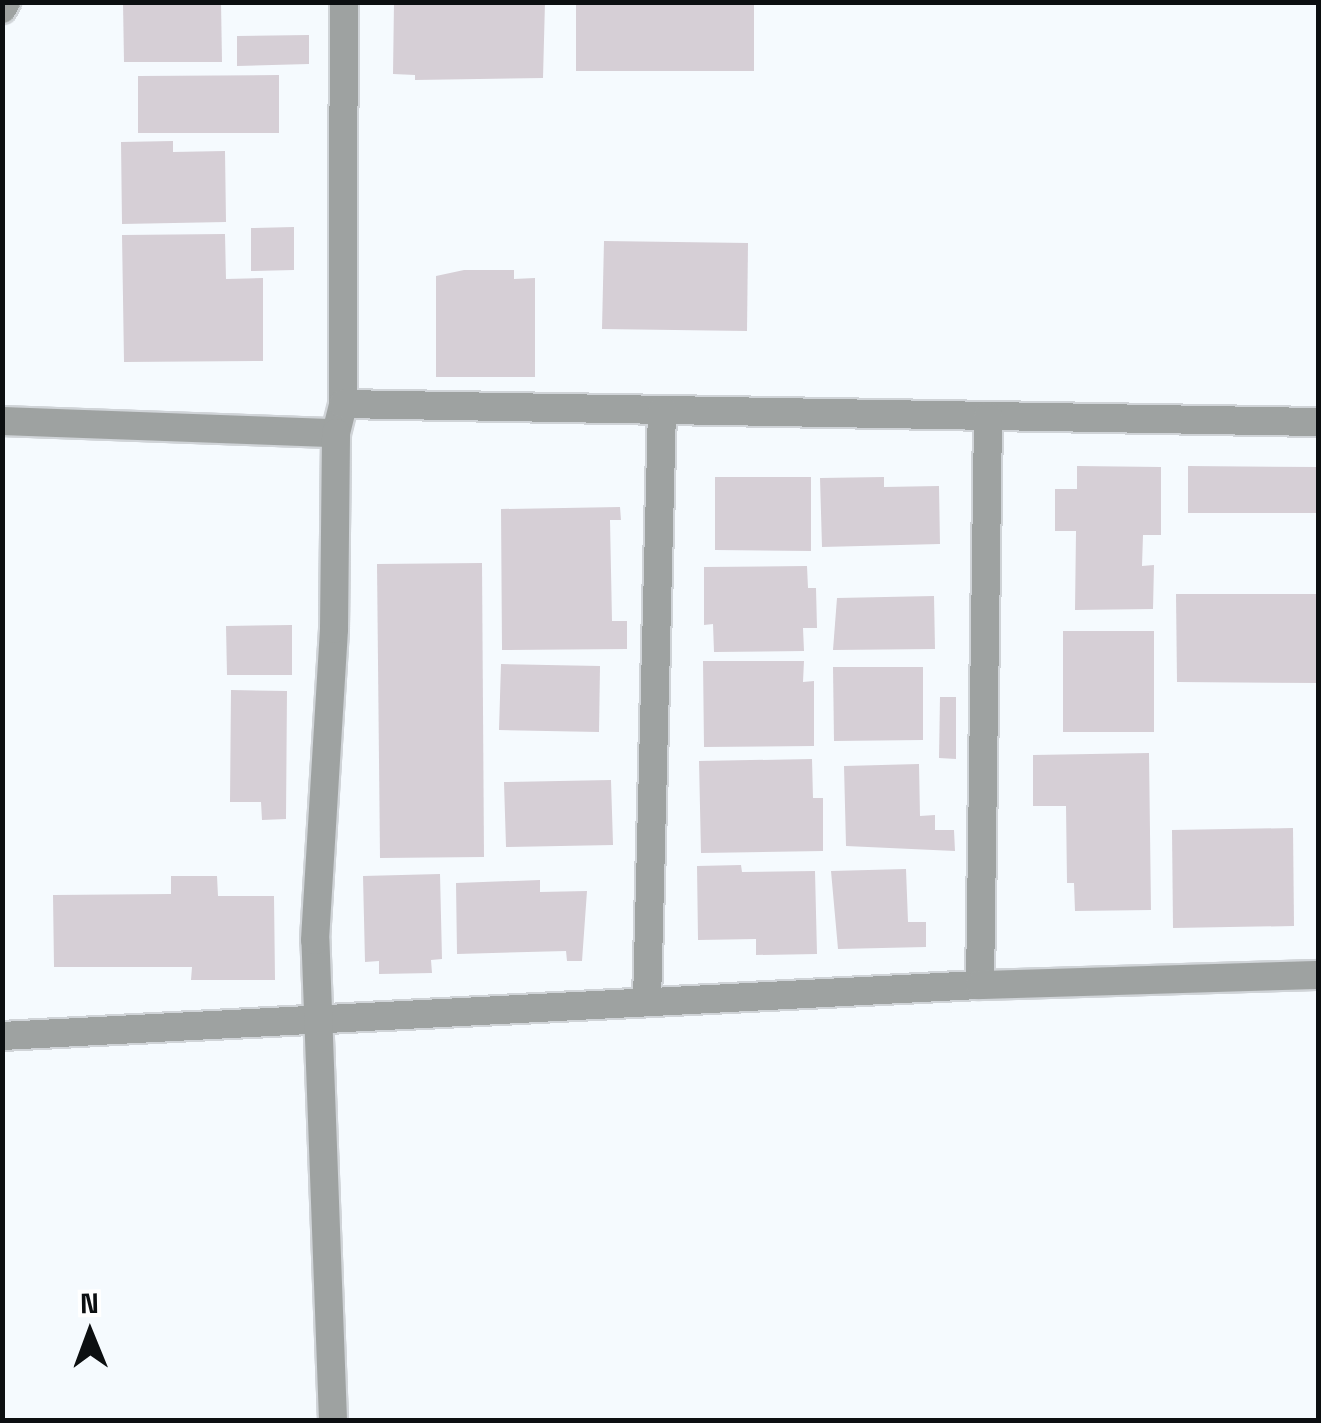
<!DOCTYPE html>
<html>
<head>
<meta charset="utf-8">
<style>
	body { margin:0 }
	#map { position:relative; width:1321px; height:1423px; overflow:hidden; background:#f5fafe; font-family:"Space Grotesk",sans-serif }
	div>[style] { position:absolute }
	.building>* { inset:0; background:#d6cfd6 }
	.roads { filter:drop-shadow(2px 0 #d0d4d8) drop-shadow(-2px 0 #d0d4d8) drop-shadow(0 2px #d0d4d8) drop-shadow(0 -2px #d0d4d8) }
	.minor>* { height:28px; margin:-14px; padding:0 14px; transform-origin:14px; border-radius:14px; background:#9ea2a1 }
	.tertiary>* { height:28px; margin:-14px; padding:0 14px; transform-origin:14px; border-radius:14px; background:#9ea2a1 }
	span { translate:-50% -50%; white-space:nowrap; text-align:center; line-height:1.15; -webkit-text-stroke:9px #fff; paint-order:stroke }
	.frame { position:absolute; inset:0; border:5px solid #0c0f11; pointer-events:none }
	.north { position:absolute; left:40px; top:1283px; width:100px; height:100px; -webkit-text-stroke:8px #fff; paint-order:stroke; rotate:359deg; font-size:28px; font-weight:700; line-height:40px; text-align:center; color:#0c0f11 }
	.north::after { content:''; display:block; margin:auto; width:35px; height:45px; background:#0c0f11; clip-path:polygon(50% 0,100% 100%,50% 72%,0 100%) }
</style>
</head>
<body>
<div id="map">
	<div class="building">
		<div style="clip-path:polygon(123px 2px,221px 2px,222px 62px,124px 62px)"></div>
		<div style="clip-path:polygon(394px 2px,545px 2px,543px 78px,415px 80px,415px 75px,393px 74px)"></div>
		<div style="clip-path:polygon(576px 2px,754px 2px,754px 71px,576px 71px)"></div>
		<div style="clip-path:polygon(309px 35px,309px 64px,237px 66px,237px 36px)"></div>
		<div style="clip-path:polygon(279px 75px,279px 133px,138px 133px,138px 76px)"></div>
		<div style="clip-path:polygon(173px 141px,173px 152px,225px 151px,226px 222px,122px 224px,121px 142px)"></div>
		<div style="clip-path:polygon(294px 227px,294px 270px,251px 271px,251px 228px)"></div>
		<div style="clip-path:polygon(225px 234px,226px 279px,263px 278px,263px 361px,124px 362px,122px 235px)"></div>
		<div style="clip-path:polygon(604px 241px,748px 243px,747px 331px,602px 329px)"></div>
		<div style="clip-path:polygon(464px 270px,514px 270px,514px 279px,535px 278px,535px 377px,436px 377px,436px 276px)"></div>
		<div style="clip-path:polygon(1077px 466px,1161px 467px,1161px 535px,1143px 535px,1142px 566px,1154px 565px,1153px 609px,1075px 610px,1076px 531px,1055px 531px,1055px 489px,1077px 489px)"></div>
		<div style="clip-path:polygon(1188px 466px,1318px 467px,1318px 513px,1188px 513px)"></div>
		<div style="clip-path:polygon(715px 477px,811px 477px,811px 551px,715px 550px)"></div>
		<div style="clip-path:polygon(884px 477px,884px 487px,939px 486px,940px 544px,822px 547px,820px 478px)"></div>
		<div style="clip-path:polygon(620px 507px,621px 520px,610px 520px,612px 621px,627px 621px,627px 649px,502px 650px,501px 509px)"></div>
		<div style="clip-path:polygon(482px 563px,484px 857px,380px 858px,377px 564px)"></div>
		<div style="clip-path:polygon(807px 566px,808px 588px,816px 588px,817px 628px,803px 628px,804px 651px,714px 652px,713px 624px,704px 625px,704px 567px)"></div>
		<div style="clip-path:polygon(1176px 594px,1318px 594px,1318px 683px,1177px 682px)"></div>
		<div style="clip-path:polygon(934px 596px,935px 649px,833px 650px,837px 598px)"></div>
		<div style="clip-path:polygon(292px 625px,292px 675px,227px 675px,226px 626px)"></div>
		<div style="clip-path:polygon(1063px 631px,1154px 631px,1154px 732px,1063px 732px)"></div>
		<div style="clip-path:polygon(703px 661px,804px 661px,803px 682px,814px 681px,814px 746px,704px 747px)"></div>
		<div style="clip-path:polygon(501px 664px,600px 666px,599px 732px,499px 730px)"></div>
		<div style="clip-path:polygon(833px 667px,923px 667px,923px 740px,834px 741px)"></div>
		<div style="clip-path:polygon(231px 690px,287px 691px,286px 819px,262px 820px,261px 802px,230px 802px)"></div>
		<div style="clip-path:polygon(940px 697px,956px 697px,956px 759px,939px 758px)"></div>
		<div style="clip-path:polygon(1149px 753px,1151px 910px,1075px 911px,1074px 883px,1067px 883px,1066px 806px,1033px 806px,1033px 755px)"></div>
		<div style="clip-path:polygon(812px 759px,813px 798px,823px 798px,823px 851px,701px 853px,699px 761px)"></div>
		<div style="clip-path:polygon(919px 764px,920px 816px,935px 815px,935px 830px,954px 830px,955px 851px,846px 846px,844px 766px)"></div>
		<div style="clip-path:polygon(611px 780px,613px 845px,506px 847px,504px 782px)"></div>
		<div style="clip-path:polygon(1293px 828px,1294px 926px,1173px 928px,1172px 830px)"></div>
		<div style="clip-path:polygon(741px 865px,742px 872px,815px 871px,817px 954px,756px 955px,756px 939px,698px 940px,697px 866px)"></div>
		<div style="clip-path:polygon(906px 869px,908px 922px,926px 922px,926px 947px,838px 949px,831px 871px)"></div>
		<div style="clip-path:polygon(440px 874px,442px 959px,431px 960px,432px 973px,379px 974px,379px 961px,365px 962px,363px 876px)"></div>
		<div style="clip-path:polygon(171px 876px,217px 876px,218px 896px,274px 896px,275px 980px,191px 980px,192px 967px,54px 967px,53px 895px,171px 894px)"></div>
		<div style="clip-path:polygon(540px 880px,540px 892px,587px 891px,582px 961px,567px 961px,566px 951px,457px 954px,456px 883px)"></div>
	</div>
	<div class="roads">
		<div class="minor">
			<div style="left:343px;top:404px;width:402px;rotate:-89.9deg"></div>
			<div style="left:2px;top:421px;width:334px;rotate:2.1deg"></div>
			<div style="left:336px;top:433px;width:30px;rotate:-76deg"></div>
			<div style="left:343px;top:404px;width:975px;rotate:1.06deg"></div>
			<div style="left:980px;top:985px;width:569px;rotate:-89.19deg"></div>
			<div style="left:647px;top:1002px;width:592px;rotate:-88.55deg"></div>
			<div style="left:2px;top:1036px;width:979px;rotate:-2.99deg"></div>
			<div style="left:980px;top:985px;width:338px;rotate:-1.7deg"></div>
			<div style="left:333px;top:1420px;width:480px;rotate:-92.1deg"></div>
			<div style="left:315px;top:940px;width:312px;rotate:-86.5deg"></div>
			<div style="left:334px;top:629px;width:196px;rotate:-89.4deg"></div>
		</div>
		<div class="tertiary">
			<div style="left:2px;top:9px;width:8px;rotate:-60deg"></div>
		</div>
	</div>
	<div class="frame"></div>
	<div class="north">N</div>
</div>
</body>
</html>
